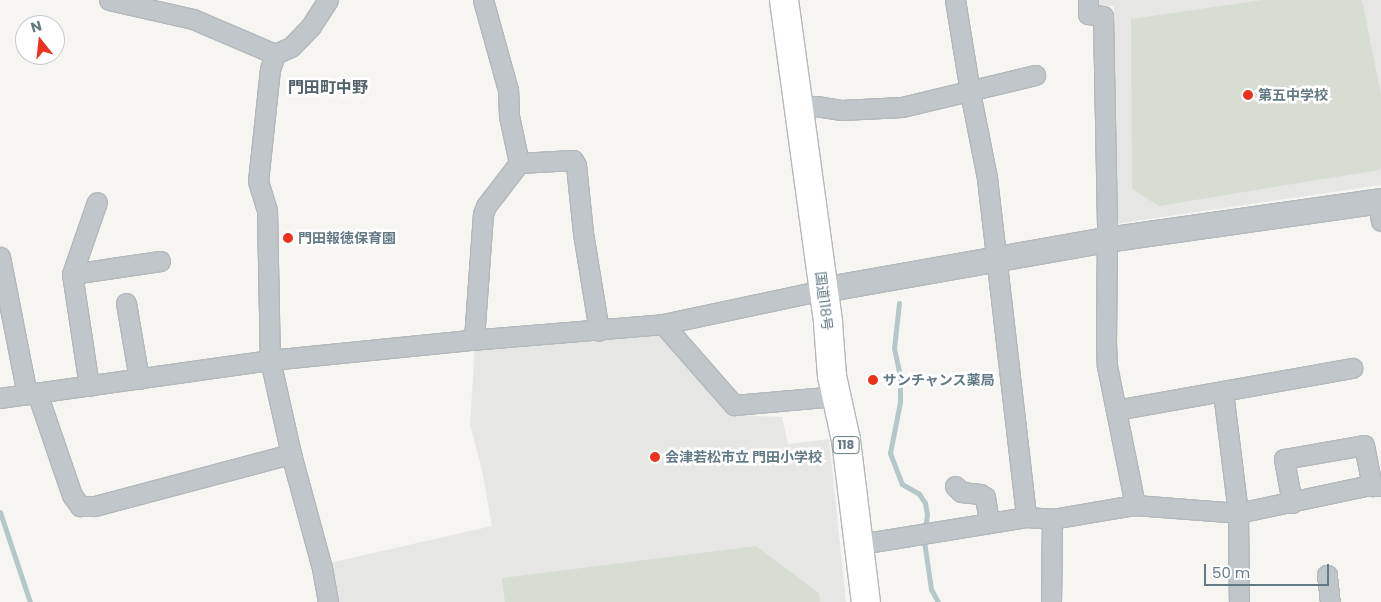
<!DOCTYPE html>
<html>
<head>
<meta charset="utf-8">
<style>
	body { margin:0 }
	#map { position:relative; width:1381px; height:602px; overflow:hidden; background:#f6f5f2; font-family:Poppins,"Noto Sans JP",sans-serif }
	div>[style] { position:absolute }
	.built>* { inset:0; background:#e6e7e5 }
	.green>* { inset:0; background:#d8ddd3 }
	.stream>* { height:5px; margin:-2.5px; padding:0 2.5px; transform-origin:2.5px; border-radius:2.5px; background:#b6c7c9 }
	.roads { filter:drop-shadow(1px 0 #b3b8bb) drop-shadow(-1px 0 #b3b8bb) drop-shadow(0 1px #b3b8bb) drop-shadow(0 -1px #b3b8bb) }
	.minor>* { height:19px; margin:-9.5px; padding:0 9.5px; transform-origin:9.5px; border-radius:9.5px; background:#c0c6c9 }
	.tertiary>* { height:24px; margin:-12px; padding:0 12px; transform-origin:12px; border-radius:12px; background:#c0c6c9 }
	.trunk>* { height:28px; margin:-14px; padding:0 14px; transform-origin:14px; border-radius:14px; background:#fff }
	.dots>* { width:14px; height:14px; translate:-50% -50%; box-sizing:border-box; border:2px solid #fff; border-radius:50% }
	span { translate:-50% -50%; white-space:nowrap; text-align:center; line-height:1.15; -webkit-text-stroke:5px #fff; paint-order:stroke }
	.shield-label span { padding:1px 4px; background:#fff; border:1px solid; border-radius:4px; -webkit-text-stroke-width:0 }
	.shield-label { font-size:12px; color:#637a85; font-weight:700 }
	.poi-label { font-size:14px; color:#637a85; font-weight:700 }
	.left { translate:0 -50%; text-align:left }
	.street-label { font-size:14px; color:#637a85 }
	.quarter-label { font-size:16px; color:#516269; font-weight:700 }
	.north { position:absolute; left:15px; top:15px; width:50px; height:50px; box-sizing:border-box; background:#fff; border:1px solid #c1cace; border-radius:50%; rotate:344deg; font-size:14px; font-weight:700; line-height:20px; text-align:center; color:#637a85 }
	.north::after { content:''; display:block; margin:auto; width:18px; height:22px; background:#ec321c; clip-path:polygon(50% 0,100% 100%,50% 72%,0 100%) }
	.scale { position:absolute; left:1204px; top:564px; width:125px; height:22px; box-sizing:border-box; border:2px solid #637a85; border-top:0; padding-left:6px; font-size:15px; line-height:18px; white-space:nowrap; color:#637a85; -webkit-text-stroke:4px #fff; paint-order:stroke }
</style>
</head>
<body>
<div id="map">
	<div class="built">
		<div style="clip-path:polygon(1098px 0,1381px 0,1381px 185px,1115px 224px,1114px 6px,1098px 6px)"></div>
		<div style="clip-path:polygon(657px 331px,697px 371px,733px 415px,782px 417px,788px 444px,829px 439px,846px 602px,339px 602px,329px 563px,492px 526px,482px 470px,470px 425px,475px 346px)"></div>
	</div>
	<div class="green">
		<div style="clip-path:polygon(1262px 0,1362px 0,1381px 94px,1381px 167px,1379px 170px,1159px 206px,1132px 189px,1131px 19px)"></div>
		<div style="clip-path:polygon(756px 546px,819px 593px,820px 602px,505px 602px,502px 578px)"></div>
	</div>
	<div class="stream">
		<div style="left:899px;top:303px;width:45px;rotate:96.3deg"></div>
		<div style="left:894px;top:348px;width:29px;rotate:78deg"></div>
		<div style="left:900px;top:376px;width:26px;rotate:90deg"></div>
		<div style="left:900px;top:402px;width:52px;rotate:101.1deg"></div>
		<div style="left:890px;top:453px;width:33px;rotate:69deg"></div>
		<div style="left:902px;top:484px;width:20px;rotate:30deg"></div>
		<div style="left:919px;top:494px;width:11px;rotate:56deg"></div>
		<div style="left:925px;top:503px;width:11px;rotate:80deg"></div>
		<div style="left:927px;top:514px;width:16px;rotate:97deg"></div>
		<div style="left:0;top:512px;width:95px;rotate:71.6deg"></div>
		<div style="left:924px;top:541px;width:49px;rotate:81.7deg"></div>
		<div style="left:931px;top:589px;width:15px;rotate:62deg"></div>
	</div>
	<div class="roads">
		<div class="minor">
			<div style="left:109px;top:0;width:86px;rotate:12.7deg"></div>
			<div style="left:193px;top:19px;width:89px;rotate:23.1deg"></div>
			<div style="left:275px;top:54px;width:17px;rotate:-24deg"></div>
			<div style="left:291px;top:47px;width:29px;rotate:-46deg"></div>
			<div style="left:311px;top:26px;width:31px;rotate:-57deg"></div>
			<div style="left:955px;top:0;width:93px;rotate:80.7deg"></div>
			<div style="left:970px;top:92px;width:88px;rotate:78.8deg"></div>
			<div style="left:987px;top:178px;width:341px;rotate:83.4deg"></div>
			<div style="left:1088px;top:0;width:14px;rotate:90deg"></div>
			<div style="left:1088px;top:14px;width:15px;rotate:8deg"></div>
			<div style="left:1103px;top:16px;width:213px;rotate:88.9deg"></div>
			<div style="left:1107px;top:229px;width:113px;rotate:90.5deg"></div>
			<div style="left:1106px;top:342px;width:24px;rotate:88deg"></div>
			<div style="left:1107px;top:366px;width:142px;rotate:78.6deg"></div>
			<div style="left:275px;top:54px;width:16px;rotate:108deg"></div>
			<div style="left:270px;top:69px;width:113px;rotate:96.1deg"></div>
			<div style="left:258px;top:181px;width:30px;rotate:73deg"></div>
			<div style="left:267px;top:210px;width:150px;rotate:88.9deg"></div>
			<div style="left:270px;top:360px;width:96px;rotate:77.4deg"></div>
			<div style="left:291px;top:454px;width:118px;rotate:74.8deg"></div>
			<div style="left:322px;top:568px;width:35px;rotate:80deg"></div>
			<div style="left:797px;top:107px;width:19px;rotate:-3deg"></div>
			<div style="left:816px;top:106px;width:26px;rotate:9deg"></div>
			<div style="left:842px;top:110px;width:60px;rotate:-2.9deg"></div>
			<div style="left:902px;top:107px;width:137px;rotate:-13.5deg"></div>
			<div style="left:519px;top:163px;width:54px;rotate:-3.2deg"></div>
			<div style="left:573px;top:160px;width:6px;rotate:59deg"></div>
			<div style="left:576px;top:165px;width:68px;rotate:84.1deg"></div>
			<div style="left:583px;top:233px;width:99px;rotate:80.7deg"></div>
			<div style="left:1378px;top:202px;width:19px;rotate:81deg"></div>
			<div style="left:0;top:257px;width:140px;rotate:78.9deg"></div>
			<div style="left:72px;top:274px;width:89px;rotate:-8.4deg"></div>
			<div style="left:126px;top:303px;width:77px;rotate:80.3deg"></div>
			<div style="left:663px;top:324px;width:108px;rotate:48.8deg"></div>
			<div style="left:734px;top:405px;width:102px;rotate:-5deg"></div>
			<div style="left:474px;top:339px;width:125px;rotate:-85.9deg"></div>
			<div style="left:483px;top:214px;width:9px;rotate:-69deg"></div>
			<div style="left:486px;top:206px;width:54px;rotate:-52.5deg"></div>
			<div style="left:519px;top:163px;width:48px;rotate:-102deg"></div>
			<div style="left:509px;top:116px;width:26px;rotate:-92deg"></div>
			<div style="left:508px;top:90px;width:93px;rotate:-105.5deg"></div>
			<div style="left:89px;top:386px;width:113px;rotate:-98.6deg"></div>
			<div style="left:72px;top:274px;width:76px;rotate:-70.9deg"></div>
			<div style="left:1223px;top:392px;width:122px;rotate:82.9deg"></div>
			<div style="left:1238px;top:513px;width:89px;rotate:89.4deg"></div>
			<div style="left:37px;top:393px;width:108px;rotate:71.1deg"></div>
			<div style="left:72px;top:495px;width:14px;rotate:54deg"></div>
			<div style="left:80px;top:506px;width:15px"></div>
			<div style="left:95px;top:506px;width:203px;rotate:-14.9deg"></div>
			<div style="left:0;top:398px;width:273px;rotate:-8deg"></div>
			<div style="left:270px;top:360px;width:201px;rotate:-5.7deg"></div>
			<div style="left:470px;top:340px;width:194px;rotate:-4.7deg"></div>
			<div style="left:663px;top:324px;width:164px;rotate:-12deg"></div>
			<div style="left:1116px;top:410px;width:240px;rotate:-10.1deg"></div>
			<div style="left:955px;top:486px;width:8px;rotate:45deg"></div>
			<div style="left:961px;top:492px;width:19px;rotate:6deg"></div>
			<div style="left:980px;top:494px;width:6px;rotate:31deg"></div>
			<div style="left:985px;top:497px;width:26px;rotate:81deg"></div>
			<div style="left:1292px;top:503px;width:45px;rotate:-100.3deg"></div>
			<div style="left:1284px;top:459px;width:81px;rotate:-9.9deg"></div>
			<div style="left:1364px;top:445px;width:42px;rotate:79deg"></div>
			<div style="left:860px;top:544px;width:168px;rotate:-9.2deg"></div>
			<div style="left:1026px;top:517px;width:26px;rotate:4deg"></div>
			<div style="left:1052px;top:519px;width:84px;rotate:-9.6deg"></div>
			<div style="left:1135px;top:505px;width:103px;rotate:4.4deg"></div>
			<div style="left:1238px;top:513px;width:135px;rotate:-12deg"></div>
			<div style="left:1370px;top:485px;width:11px;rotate:5deg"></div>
			<div style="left:1327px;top:575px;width:27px;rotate:84deg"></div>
			<div style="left:1051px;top:602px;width:83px;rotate:-89.3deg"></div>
		</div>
		<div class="tertiary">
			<div style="left:823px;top:290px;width:288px;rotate:-10deg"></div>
			<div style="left:1107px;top:240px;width:277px;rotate:-8.1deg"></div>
		</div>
		<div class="trunk">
			<div style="left:784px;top:0;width:326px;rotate:82.2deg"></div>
			<div style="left:828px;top:323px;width:53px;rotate:85.7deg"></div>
			<div style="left:832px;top:376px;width:66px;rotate:77.7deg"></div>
			<div style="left:846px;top:440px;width:163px;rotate:83deg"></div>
		</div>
	</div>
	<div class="dots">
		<div style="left:1248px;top:95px;background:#ec321c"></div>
		<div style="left:288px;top:238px;background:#ec321c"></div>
		<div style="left:873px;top:380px;background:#ec321c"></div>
		<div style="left:655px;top:457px;background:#ec321c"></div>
	</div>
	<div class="shield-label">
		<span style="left:846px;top:445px">118</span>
	</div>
	<div class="poi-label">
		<span class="left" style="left:1258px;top:95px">第五中学校</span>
		<span class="left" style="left:298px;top:238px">門田報徳保育園</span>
		<span class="left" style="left:883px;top:380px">サンチャンス薬局</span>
		<span class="left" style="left:665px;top:457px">会津若松市立 門田小学校</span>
	</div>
	<div class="street-label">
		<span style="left:824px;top:301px;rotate:83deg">国道118号</span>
	</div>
	<div class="quarter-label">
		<span style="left:328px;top:88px">門田町中野</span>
	</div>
	<div class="north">N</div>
	<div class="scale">50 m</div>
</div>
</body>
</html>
